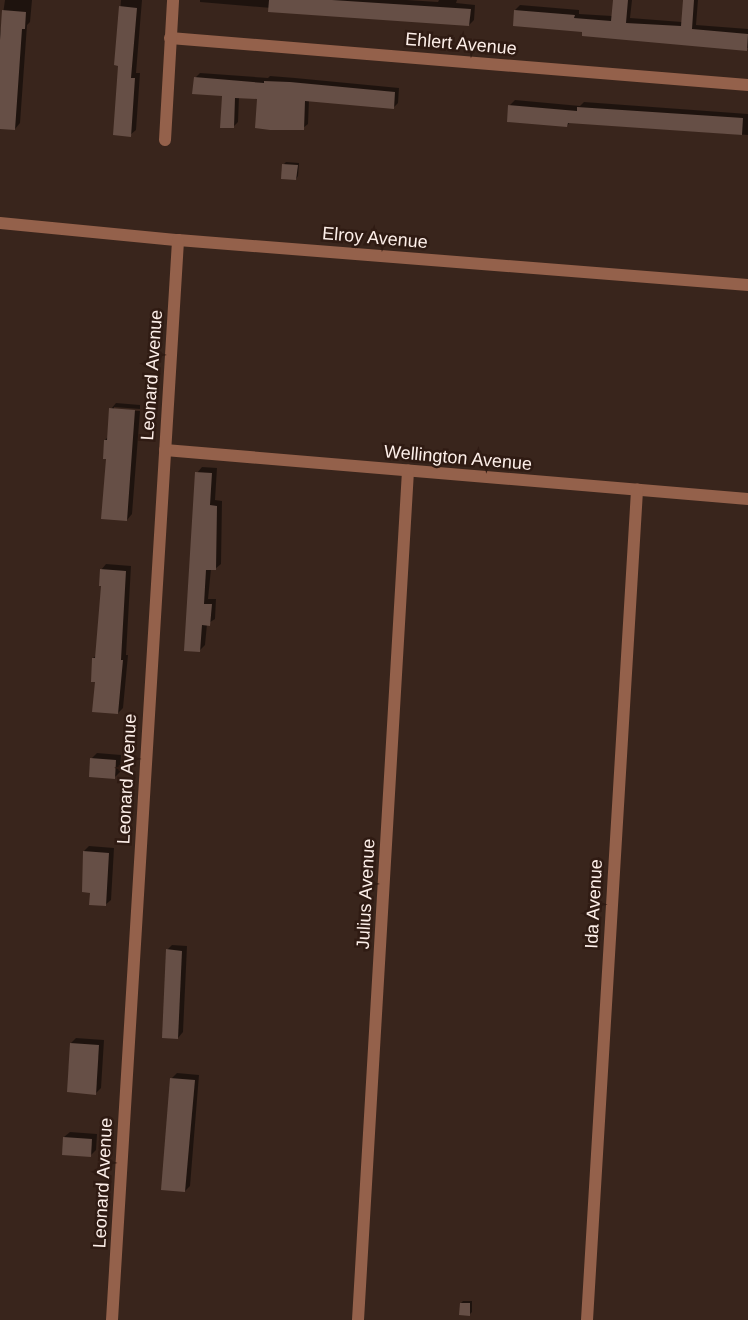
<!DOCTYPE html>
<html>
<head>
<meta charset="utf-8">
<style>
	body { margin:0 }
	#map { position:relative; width:748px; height:1320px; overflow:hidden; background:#39251c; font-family:Helvetica,sans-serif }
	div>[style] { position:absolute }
	.shadow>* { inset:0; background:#0007 }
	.building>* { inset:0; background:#664f46 }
	.street>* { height:12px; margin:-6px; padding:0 6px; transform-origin:6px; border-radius:6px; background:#94614b }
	span { translate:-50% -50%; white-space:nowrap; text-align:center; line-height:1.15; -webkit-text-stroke:5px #2f1b13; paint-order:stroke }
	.street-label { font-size:18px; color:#fdefe9 }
</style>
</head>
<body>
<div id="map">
	<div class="shadow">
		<div style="clip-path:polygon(5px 0,32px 0,30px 22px,27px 25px,20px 123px,15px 129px,0 128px,0 35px)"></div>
		<div style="clip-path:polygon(121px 0,142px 0,136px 73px,140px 73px,136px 130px,130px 135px,120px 65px,116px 64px)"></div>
		<div style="clip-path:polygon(200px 0,407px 0,438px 2px,439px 0,457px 0,456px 3px,475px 5px,474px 20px,469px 25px,200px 2px)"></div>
		<div style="clip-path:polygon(614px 0,632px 0,630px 18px,682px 22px,684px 0,698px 0,696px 25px,748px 29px,748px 48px,584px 31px,515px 10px,520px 5px,579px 10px,579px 14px,612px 16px)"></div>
		<div style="clip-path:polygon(200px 73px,268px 78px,270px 76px,295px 78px,399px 88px,398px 103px,393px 108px,309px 100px,308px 124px,303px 128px,258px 98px,239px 97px,238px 122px,233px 127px,223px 95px,195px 78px)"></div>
		<div style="clip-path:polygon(515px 100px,580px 106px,584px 102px,748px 114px,748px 135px,570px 122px,567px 126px,509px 106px)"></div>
		<div style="clip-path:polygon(286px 162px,299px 163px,298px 176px,296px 179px,284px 164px)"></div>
		<div style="clip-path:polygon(116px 403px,140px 405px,140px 409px,114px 407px,114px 410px,140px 411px,132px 514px,127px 520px,108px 458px,105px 440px,108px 437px,111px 409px)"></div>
		<div style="clip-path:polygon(202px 467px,217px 468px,215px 500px,222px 501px,221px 564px,215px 569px,211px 569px,208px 599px,216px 599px,215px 619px,207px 624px,205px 645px,200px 650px,197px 473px)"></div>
		<div style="clip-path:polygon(106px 564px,131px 566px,126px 655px,128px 655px,123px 708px,118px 713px,96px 681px,93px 658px,97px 655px,102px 585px,101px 570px)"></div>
		<div style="clip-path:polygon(97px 753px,121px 755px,120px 772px,115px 777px,92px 758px)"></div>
		<div style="clip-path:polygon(89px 846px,114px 848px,111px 900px,105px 905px,91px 892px,84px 851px)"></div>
		<div style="clip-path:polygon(172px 945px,187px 946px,183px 1032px,178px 1038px,167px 950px)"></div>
		<div style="clip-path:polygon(76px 1038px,104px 1040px,101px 1088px,96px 1093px,71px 1043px)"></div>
		<div style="clip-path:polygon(177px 1073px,199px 1075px,190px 1186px,185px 1191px,171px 1079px)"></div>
		<div style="clip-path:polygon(70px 1132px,97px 1134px,96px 1150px,90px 1156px,64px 1137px)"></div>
		<div style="clip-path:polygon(463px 1301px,472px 1301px,472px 1312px,469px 1315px,461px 1303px)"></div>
	</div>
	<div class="building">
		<div style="clip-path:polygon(269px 0,332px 0,471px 9px,469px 26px,268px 12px)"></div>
		<div style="clip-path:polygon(613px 0,628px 0,626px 23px,681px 26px,683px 0,694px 0,692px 29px,748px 34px,747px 51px,582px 36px,582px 32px,513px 26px,514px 10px,575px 15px,574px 18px,611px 21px)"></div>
		<div style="clip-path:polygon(119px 6px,137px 8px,131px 78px,135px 78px,131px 137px,113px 135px,118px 66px,114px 65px)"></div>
		<div style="clip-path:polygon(2px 10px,26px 12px,25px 29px,22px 29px,15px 130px,0 129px,0 40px)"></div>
		<div style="clip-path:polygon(194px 77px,264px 83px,264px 81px,290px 82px,395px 92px,394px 109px,305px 101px,304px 130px,270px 130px,255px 128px,257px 99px,235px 98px,234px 128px,220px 128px,222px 96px,192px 94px)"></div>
		<div style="clip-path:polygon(508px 105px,577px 111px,577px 107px,743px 118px,742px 135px,568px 123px,567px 127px,507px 122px)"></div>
		<div style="clip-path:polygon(282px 164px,298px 165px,296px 180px,281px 179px)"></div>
		<div style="clip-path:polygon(109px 408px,135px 410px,127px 521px,101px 519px,106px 459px,103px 459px,104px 440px,107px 440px)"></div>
		<div style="clip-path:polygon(195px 472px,212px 473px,210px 505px,217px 506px,216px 570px,206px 570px,204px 604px,212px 604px,210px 626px,202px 625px,200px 652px,184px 651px)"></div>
		<div style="clip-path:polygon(100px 569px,126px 571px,121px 660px,123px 660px,118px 714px,92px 712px,95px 682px,91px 682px,92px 658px,95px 658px,101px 586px,99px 586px)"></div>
		<div style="clip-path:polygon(90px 758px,116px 760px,115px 779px,89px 777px)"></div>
		<div style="clip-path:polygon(83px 851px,109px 853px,106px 906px,89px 905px,90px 893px,82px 892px)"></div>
		<div style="clip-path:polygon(166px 949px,182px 951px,178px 1039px,162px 1038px)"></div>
		<div style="clip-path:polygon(70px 1043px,99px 1045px,96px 1095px,67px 1092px)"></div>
		<div style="clip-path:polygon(170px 1078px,195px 1080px,185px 1192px,161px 1190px)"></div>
		<div style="clip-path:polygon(63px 1137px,92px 1139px,91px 1157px,62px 1155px)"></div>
		<div style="clip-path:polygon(460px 1303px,470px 1303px,470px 1316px,459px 1315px)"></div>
	</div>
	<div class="street">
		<div style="left:170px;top:38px;width:580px;rotate:4.65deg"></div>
		<div style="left:165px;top:140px;width:140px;rotate:-86.7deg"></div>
		<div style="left:0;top:223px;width:179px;rotate:5.5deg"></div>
		<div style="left:178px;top:240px;width:572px;rotate:4.51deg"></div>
		<div style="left:165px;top:450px;width:585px;rotate:4.8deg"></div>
		<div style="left:112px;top:1320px;width:1082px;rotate:-86.5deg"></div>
		<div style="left:358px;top:1320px;width:851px;rotate:-86.63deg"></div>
		<div style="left:587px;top:1320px;width:832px;rotate:-86.55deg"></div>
	</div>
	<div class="street-label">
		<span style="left:461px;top:44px;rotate:5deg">Ehlert Avenue</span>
		<span style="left:375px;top:238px;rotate:5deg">Elroy Avenue</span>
		<span style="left:152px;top:375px;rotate:-86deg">Leonard Avenue</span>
		<span style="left:458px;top:458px;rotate:5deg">Wellington Avenue</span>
		<span style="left:127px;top:779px;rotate:-87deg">Leonard Avenue</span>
		<span style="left:366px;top:894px;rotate:-87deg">Julius Avenue</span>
		<span style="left:594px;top:904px;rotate:-87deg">Ida Avenue</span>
		<span style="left:103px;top:1183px;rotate:-87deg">Leonard Avenue</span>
	</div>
</div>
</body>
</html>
